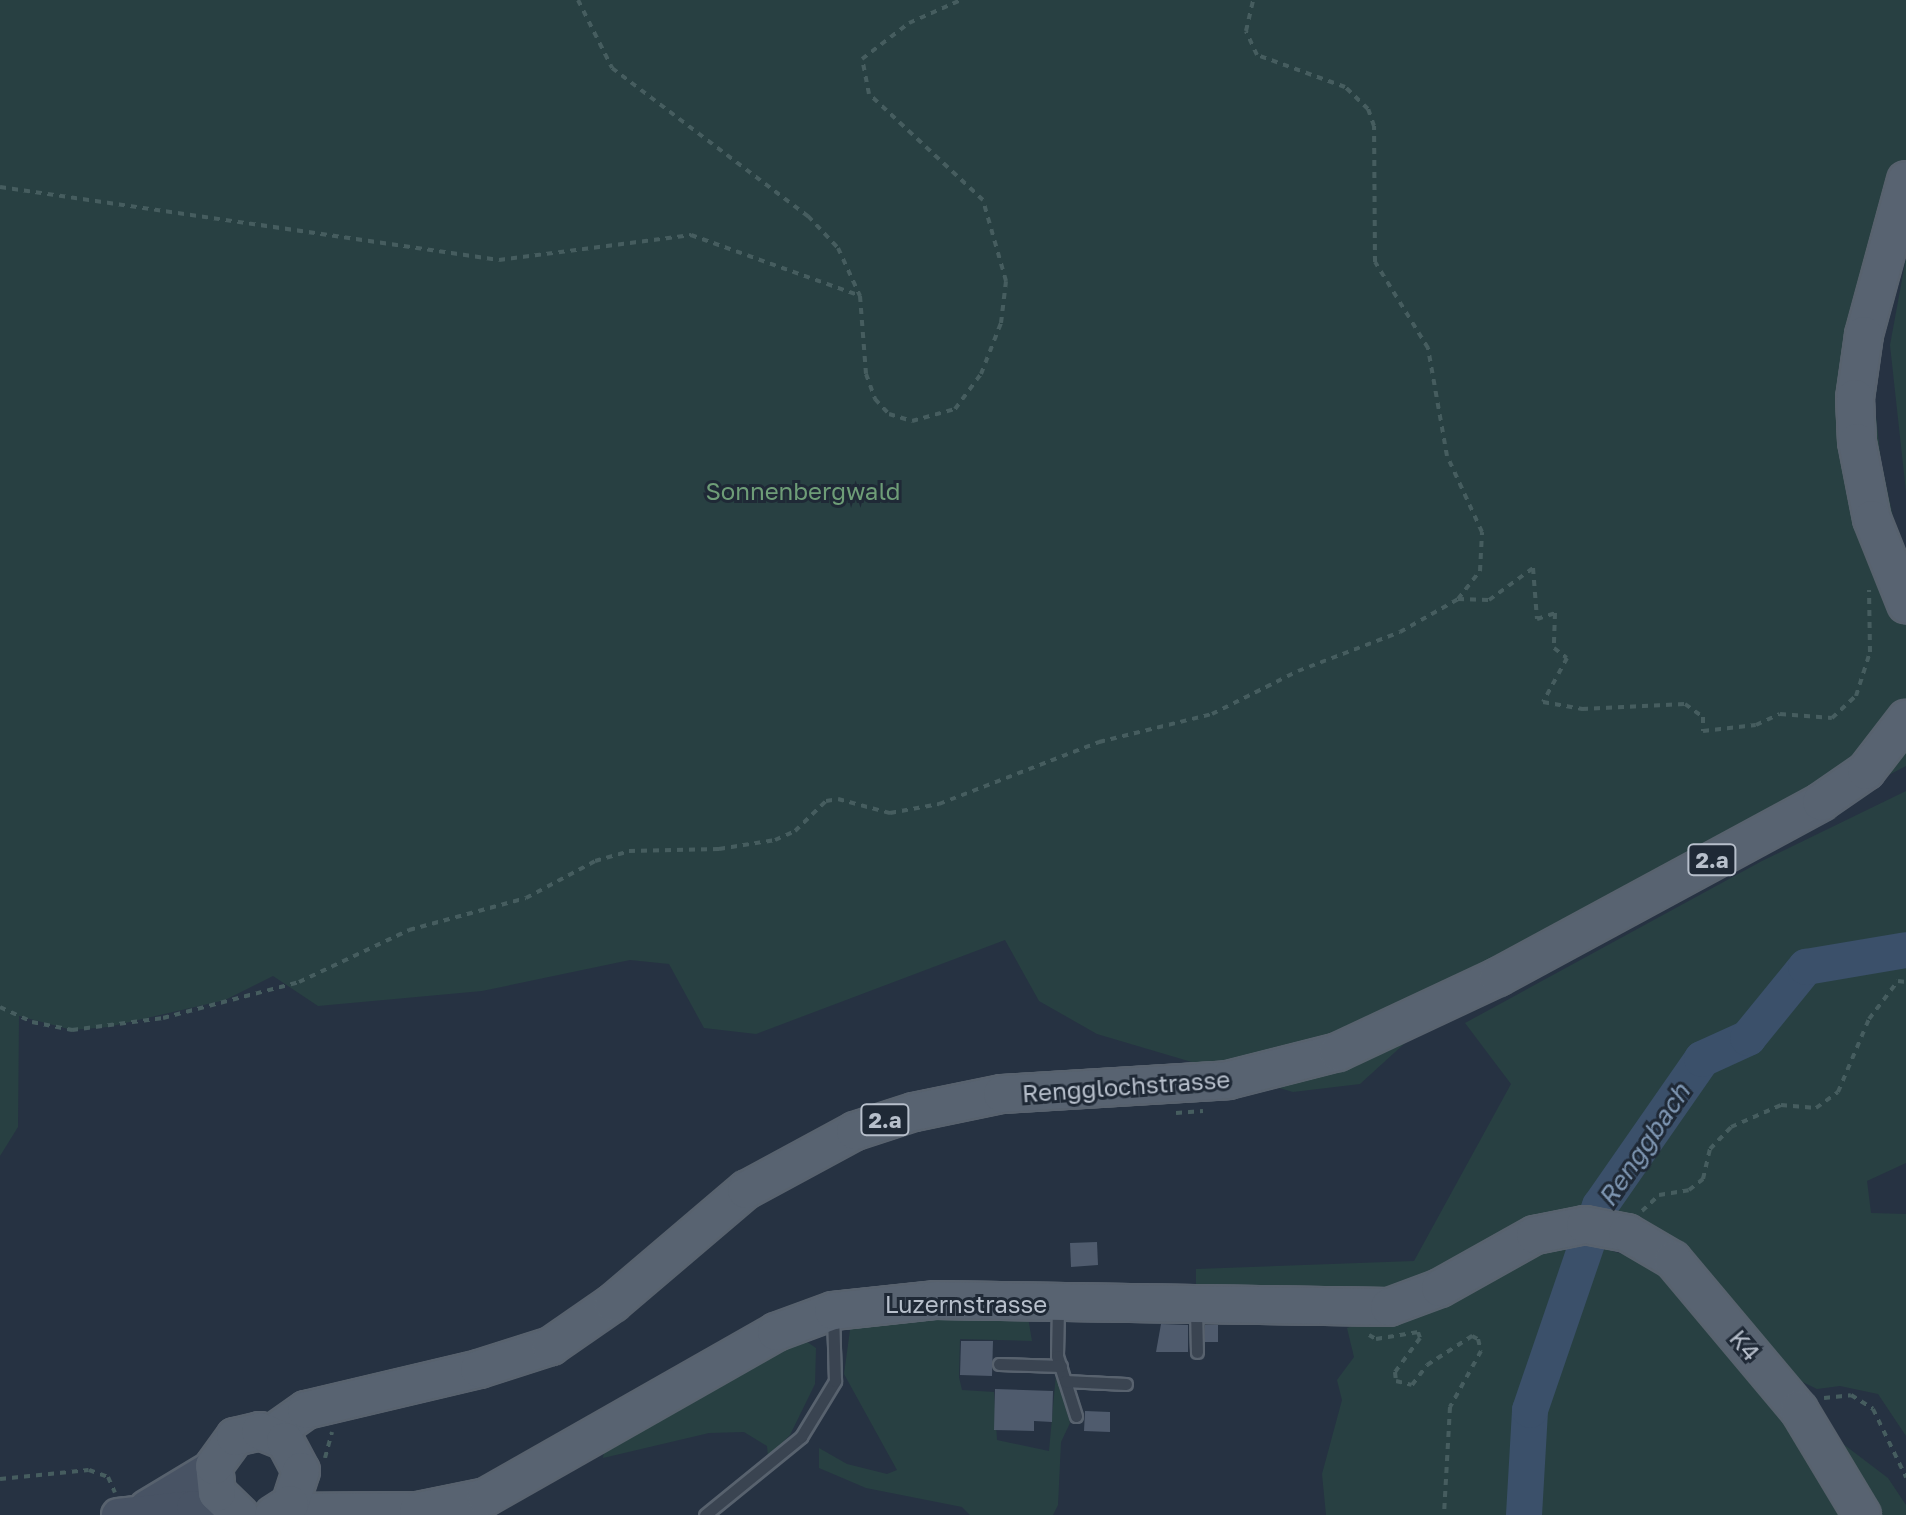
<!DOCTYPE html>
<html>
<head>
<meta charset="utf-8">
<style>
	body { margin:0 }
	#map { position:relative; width:1906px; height:1515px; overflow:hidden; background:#263242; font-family:"Golos Text",sans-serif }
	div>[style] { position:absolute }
	.green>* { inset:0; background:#284042 }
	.river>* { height:36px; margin:-18px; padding:0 18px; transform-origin:18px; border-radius:18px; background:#3b506a }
	.building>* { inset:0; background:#4f5b6d }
	.path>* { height:4px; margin-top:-2px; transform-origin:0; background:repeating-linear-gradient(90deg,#465d5f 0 6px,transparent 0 12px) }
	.roads { filter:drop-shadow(2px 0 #58626e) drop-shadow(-2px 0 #58626e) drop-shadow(0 2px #58626e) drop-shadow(0 -2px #58626e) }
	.service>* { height:11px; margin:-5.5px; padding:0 5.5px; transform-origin:5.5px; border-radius:5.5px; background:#3a4451 }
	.secondary>* { height:32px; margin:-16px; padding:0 16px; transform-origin:16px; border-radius:16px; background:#485364 }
	.primary>* { height:36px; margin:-18px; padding:0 18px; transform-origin:18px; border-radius:18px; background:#586371 }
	span { translate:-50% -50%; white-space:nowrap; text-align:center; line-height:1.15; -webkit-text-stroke:6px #1f2936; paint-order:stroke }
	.shield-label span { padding:2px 6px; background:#1f2936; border:2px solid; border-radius:6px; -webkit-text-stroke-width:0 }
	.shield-label { font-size:22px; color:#b7bfcb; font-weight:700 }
	.park-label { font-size:24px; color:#6e9d77 }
	.street-label { font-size:24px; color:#b7bfcb }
	.water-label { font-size:26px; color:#7e96b2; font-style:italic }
</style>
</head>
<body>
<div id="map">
	<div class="green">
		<div style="clip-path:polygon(0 0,1906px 0,1906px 177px,1869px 353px,1881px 461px,1906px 576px,1906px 766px,1449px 1003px,1360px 1084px,1293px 1092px,1097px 1034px,1039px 1001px,1005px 940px,756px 1034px,704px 1028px,669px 964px,630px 960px,482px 991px,318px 1006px,273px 976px,225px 1000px,108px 1027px,72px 1030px,19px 1016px,18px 1127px,0 1156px)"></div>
		<div style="clip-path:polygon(1906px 258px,1906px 492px,1890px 345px)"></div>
		<div style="clip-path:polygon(1906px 791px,1906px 1163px,1867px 1181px,1871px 1213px,1906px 1214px,1906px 1436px,1878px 1394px,1840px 1386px,1817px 1389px,1786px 1374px,1671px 1238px,1617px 1216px,1407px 1289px,1196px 1289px,1196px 1269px,1414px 1261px,1511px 1084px,1465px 1023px,1762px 861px)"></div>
		<div style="clip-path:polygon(1591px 1245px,1626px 1255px,1663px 1276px,1784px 1407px,1847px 1515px,1326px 1515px,1322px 1474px,1342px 1400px,1337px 1380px,1354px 1357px,1347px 1328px,1553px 1248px)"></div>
		<div style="clip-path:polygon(1028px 1317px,1032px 1341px,960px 1339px,959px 1377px,962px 1390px,994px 1392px,997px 1440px,1049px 1451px,1056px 1374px,1070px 1423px,1061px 1442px,1058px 1505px,1053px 1515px,970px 1515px,962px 1507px,866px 1488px,819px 1468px,819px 1448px,847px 1464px,887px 1474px,897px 1470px,844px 1374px,850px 1330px,864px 1318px)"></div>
		<div style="clip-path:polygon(800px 1337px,816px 1348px,815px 1384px,790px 1435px,768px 1457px,767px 1446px,744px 1432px,709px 1433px,603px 1458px,604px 1451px,670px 1409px)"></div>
		<div style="clip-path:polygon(1834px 1437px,1888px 1478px,1906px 1505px,1906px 1515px,1871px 1515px)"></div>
	</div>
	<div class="river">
		<div style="left:1524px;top:1515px;width:105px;rotate:-86.7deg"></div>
		<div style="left:1530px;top:1410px;width:216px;rotate:-71.1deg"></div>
		<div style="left:1600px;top:1206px;width:179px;rotate:-55.2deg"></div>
		<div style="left:1702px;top:1059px;width:51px;rotate:-24.5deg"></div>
		<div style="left:1748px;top:1038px;width:92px;rotate:-50.8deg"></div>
		<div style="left:1806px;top:967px;width:101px;rotate:-9.6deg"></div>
	</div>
	<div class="building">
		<div style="clip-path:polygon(1097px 1242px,1098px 1265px,1071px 1267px,1070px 1243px)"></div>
		<div style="clip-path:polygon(1161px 1324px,1188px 1325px,1188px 1352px,1156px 1352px)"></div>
		<div style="clip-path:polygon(1205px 1325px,1218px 1325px,1218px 1342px,1205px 1342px)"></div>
		<div style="clip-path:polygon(961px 1341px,993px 1341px,992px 1376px,960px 1375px)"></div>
		<div style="clip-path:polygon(995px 1389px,1053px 1391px,1052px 1422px,1034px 1421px,1034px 1431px,994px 1430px)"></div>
		<div style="clip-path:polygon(1085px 1411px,1110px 1412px,1110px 1432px,1084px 1431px)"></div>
	</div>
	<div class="path">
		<div style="left:578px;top:0;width:76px;rotate:63.4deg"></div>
		<div style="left:612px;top:68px;width:246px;rotate:37.1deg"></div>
		<div style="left:808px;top:216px;width:44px;rotate:46.8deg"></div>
		<div style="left:838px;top:248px;width:53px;rotate:65.4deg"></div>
		<div style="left:860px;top:296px;width:78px;rotate:85.6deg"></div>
		<div style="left:866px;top:374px;width:27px;rotate:70deg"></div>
		<div style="left:875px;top:399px;width:21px;rotate:47deg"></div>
		<div style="left:889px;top:414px;width:24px;rotate:17deg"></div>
		<div style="left:912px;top:421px;width:45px;rotate:-15.6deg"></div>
		<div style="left:955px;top:409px;width:44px;rotate:-53.4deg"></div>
		<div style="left:981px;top:374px;width:55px;rotate:-68.6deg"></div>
		<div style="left:1001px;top:323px;width:42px;rotate:-83.2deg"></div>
		<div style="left:1006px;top:281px;width:84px;rotate:-105.9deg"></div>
		<div style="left:983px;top:200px;width:156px;rotate:-137.1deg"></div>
		<div style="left:869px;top:94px;width:36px;rotate:-101deg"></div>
		<div style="left:862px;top:59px;width:59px;rotate:-37.5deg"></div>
		<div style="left:909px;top:23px;width:57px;rotate:-23.9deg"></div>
		<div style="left:0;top:187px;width:504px;rotate:8.32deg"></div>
		<div style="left:499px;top:260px;width:194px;rotate:-7.4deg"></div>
		<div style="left:691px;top:235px;width:180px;rotate:19.8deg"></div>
		<div style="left:1458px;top:599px;width:31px;rotate:2deg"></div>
		<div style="left:1489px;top:600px;width:54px;rotate:-36deg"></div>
		<div style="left:1533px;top:568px;width:51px;rotate:85.5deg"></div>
		<div style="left:1537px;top:619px;width:19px;rotate:-18deg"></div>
		<div style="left:1555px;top:613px;width:35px;rotate:92deg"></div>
		<div style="left:1554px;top:648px;width:16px;rotate:38deg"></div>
		<div style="left:1567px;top:658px;width:50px;rotate:118.6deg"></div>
		<div style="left:1543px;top:702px;width:40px;rotate:10deg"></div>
		<div style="left:1582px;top:709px;width:103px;rotate:-2.8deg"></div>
		<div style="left:1685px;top:704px;width:22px;rotate:36deg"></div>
		<div style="left:1703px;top:717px;width:14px;rotate:90deg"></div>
		<div style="left:1703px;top:731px;width:53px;rotate:-6.5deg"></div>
		<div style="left:1756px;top:725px;width:26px;rotate:-25deg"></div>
		<div style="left:1780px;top:714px;width:52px;rotate:4.4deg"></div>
		<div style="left:1832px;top:718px;width:33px;rotate:-43deg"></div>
		<div style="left:1856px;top:696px;width:46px;rotate:-72.3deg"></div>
		<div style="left:1870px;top:652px;width:62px;rotate:-90.9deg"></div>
		<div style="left:0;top:1007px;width:35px;rotate:25deg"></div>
		<div style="left:32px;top:1022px;width:41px;rotate:11.3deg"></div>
		<div style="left:72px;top:1030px;width:92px;rotate:-7.5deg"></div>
		<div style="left:163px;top:1018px;width:141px;rotate:-14.8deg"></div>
		<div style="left:299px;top:982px;width:122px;rotate:-25.3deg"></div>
		<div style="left:409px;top:930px;width:121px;rotate:-15.3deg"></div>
		<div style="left:526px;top:898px;width:78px;rotate:-28.2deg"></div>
		<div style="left:595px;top:861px;width:35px;rotate:-16deg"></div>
		<div style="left:629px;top:851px;width:90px;rotate:-1.3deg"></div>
		<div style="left:719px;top:849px;width:57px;rotate:-9.1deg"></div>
		<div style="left:775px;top:840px;width:22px;rotate:-24deg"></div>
		<div style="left:795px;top:831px;width:43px;rotate:-44.1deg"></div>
		<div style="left:826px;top:801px;width:12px;rotate:-9deg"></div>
		<div style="left:838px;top:799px;width:54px;rotate:15.1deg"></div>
		<div style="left:890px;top:813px;width:50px;rotate:-10.4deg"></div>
		<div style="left:939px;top:804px;width:172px;rotate:-21.2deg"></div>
		<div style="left:1099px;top:742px;width:116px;rotate:-13.9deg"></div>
		<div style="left:1212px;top:714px;width:96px;rotate:-26.6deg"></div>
		<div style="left:1298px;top:671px;width:109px;rotate:-20.9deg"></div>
		<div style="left:1400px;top:632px;width:67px;rotate:-29.6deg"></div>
		<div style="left:1458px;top:599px;width:36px;rotate:-52deg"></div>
		<div style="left:1480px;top:571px;width:39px;rotate:-87deg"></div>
		<div style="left:1482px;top:532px;width:84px;rotate:-114.7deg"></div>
		<div style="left:1447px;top:456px;width:110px;rotate:-100deg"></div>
		<div style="left:1428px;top:348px;width:101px;rotate:-121.6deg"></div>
		<div style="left:1375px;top:262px;width:136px;rotate:-90.4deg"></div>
		<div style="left:1374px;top:126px;width:18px;rotate:-109deg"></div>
		<div style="left:1368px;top:109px;width:32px;rotate:-136deg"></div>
		<div style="left:1345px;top:87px;width:94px;rotate:-160deg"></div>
		<div style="left:1257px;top:55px;width:26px;rotate:-115deg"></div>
		<div style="left:1246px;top:31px;width:32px;rotate:-77deg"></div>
		<div style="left:1176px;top:1113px;width:27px;rotate:-4deg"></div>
		<div style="left:1642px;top:1211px;width:23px;rotate:-43deg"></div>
		<div style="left:1659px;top:1195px;width:30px;rotate:-9deg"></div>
		<div style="left:1689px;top:1190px;width:18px;rotate:-38deg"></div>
		<div style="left:1703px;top:1179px;width:31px;rotate:-77deg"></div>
		<div style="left:1710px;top:1149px;width:30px;rotate:-46deg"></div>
		<div style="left:1731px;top:1127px;width:55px;rotate:-23.7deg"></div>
		<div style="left:1781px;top:1105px;width:35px;rotate:5deg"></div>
		<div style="left:1816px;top:1108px;width:27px;rotate:-36deg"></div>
		<div style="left:1838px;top:1092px;width:79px;rotate:-67deg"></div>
		<div style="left:1869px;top:1019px;width:48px;rotate:-52.7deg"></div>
		<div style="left:1898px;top:981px;width:8px;rotate:7deg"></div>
		<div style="left:1369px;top:1335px;width:8px;rotate:30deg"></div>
		<div style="left:1376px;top:1339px;width:43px;rotate:-9.5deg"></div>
		<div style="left:1418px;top:1332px;width:6px;rotate:72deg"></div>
		<div style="left:1420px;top:1338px;width:42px;rotate:126.3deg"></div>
		<div style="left:1395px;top:1372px;width:9px;rotate:84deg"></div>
		<div style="left:1396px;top:1381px;width:16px;rotate:14deg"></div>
		<div style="left:1412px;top:1385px;width:25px;rotate:-53deg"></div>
		<div style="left:1427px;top:1365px;width:54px;rotate:-32.8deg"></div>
		<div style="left:1472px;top:1336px;width:7px;rotate:27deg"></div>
		<div style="left:1478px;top:1339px;width:12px;rotate:76deg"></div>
		<div style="left:1481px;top:1351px;width:64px;rotate:119deg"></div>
		<div style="left:1450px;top:1407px;width:108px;rotate:93.2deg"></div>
		<div style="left:1824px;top:1398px;width:27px;rotate:-6deg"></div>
		<div style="left:1851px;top:1395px;width:26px;rotate:32deg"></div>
		<div style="left:1873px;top:1409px;width:76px;rotate:64.1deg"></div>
		<div style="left:325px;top:1458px;width:27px;rotate:-75deg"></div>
		<div style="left:0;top:1479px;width:89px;rotate:-5.8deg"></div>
		<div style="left:89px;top:1470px;width:20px;rotate:20deg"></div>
		<div style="left:108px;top:1477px;width:17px;rotate:66deg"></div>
	</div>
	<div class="roads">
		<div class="service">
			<div style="left:1058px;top:1308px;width:48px;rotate:91.2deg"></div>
			<div style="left:1057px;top:1356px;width:63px;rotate:72.4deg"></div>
			<div style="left:1196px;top:1309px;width:43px;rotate:88.7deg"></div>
			<div style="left:999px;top:1364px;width:62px;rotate:1.8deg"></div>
			<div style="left:1065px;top:1381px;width:61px;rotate:2.8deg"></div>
			<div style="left:705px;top:1515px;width:124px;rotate:-39.1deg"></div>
			<div style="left:801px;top:1437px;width:66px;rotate:-58.7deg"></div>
			<div style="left:835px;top:1381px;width:66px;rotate:-91.7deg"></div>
		</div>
		<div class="secondary">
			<div style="left:146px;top:1507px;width:79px;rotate:-31.1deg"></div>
			<div style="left:118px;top:1515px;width:75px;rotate:-6.1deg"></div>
			<div style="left:193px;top:1507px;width:42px;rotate:8.1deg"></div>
		</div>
		<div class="primary">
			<div style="left:1906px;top:180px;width:161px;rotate:105.2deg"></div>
			<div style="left:1864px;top:335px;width:64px;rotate:98.1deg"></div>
			<div style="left:1855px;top:398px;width:44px;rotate:87.4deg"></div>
			<div style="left:1857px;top:442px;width:78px;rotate:79deg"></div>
			<div style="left:1872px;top:519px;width:92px;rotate:68.2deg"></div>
			<div style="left:272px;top:1434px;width:42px;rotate:-35.2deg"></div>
			<div style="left:306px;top:1410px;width:178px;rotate:-13.3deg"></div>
			<div style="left:479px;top:1369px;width:76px;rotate:-17.7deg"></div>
			<div style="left:551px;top:1346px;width:75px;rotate:-34.7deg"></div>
			<div style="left:613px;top:1303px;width:175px;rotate:-40.4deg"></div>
			<div style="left:746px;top:1190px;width:124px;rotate:-28.4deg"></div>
			<div style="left:855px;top:1131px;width:62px;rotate:-17.9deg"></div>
			<div style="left:914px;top:1112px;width:90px;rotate:-11.6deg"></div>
			<div style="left:1002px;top:1094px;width:226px;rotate:-3.5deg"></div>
			<div style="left:1228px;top:1080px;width:114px;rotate:-14.3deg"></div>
			<div style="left:1338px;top:1052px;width:177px;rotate:-25.1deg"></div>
			<div style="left:1498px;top:977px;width:367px;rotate:-28.4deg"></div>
			<div style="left:1821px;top:802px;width:55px;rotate:-34.6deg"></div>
			<div style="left:1866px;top:771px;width:66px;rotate:-52.4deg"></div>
			<div style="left:280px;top:1512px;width:138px;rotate:-0.4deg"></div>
			<div style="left:418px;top:1511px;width:69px;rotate:-11.6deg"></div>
			<div style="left:486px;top:1497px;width:334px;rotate:-29.6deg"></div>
			<div style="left:776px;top:1332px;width:61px;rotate:-20.2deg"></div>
			<div style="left:833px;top:1311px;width:104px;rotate:-6.1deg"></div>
			<div style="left:936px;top:1300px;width:453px;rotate:0.9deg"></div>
			<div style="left:1389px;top:1307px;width:54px;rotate:-20.4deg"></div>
			<div style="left:1440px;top:1288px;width:109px;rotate:-29.2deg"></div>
			<div style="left:1535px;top:1235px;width:51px;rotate:-11.3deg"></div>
			<div style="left:1585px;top:1225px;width:43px;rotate:10.8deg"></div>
			<div style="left:1627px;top:1233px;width:53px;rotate:30.4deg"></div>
			<div style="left:1673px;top:1260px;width:196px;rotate:50deg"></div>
			<div style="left:1799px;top:1410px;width:122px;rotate:59deg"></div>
			<div style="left:240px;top:1515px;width:32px;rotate:-136deg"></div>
			<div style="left:217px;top:1493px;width:27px;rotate:-96deg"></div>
			<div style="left:214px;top:1466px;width:36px;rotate:-54deg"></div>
			<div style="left:235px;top:1437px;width:26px;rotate:-13deg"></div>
			<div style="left:260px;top:1431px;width:27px;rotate:22deg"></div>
			<div style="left:285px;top:1441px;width:34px;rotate:62deg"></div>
			<div style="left:301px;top:1471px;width:35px;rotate:108deg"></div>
			<div style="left:290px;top:1504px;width:20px;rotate:147deg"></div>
		</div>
	</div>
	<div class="shield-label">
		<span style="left:1712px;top:860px">2.a</span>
		<span style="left:885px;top:1120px">2.a</span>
	</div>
	<div class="park-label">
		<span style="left:803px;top:491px">Sonnenbergwald</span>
	</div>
	<div class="street-label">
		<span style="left:1126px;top:1086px;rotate:-4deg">Rengglochstrasse</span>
		<span style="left:966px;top:1304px">Luzernstrasse</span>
		<span style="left:1745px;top:1345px;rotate:50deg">K4</span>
	</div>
	<div class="water-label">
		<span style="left:1644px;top:1145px;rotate:-56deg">Renggbach</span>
	</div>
</div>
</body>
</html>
